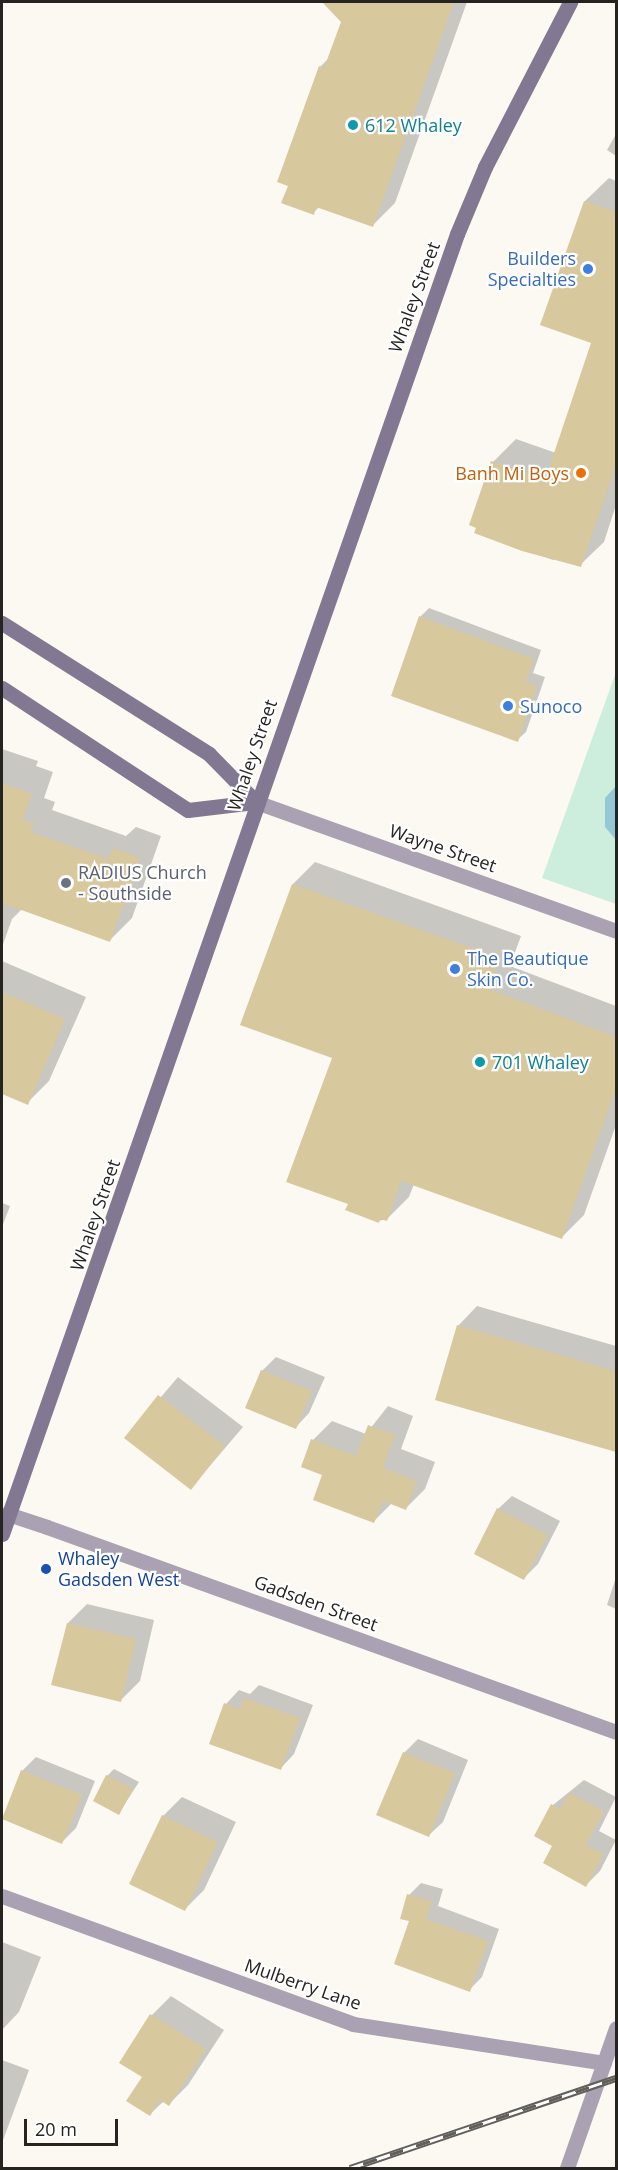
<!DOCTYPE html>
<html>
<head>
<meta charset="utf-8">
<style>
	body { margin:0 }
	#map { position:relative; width:618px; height:2170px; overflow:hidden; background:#fcf9f2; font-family:"Open Sans",sans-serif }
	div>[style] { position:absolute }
	.green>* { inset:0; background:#cdeedc }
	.water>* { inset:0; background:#94c8d7 }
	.shadow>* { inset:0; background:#0003 }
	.building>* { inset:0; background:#d7c89e }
	.street>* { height:15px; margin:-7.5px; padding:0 7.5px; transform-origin:7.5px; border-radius:7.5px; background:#aaa2b3 }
	.secondary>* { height:15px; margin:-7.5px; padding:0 7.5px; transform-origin:7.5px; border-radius:7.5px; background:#837891 }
	.rail>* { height:7px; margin-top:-3.5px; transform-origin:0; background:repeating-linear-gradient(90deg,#fff 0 14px,#615f5b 0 28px); box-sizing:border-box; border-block:2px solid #615f5b }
	.dots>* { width:16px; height:16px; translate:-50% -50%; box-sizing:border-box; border:3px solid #fff; border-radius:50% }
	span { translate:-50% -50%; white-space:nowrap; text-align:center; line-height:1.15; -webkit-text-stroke:4.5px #fff; paint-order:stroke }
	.culture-label { font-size:18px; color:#0d838f }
	.left { translate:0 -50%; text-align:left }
	.shop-label { font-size:18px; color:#366cbe }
	.right { translate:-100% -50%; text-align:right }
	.street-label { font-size:18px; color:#252421 }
	.food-label { font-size:18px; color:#c56008 }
	.worship-label { font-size:18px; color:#5b616d }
	.transit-label { font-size:18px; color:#164399 }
	.frame { position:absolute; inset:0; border:3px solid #252421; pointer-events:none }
	.scale { position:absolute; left:24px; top:2119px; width:94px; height:27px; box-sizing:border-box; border:3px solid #252421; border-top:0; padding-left:8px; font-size:18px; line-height:21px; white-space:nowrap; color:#252421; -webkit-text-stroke:4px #fff; paint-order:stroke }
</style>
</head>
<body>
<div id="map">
	<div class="green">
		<div style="clip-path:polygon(616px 672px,616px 904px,542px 878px)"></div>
	</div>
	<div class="water">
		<div style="clip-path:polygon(616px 786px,616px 840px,605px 827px,605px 798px)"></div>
	</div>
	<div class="shadow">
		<div style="clip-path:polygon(324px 2px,467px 2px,395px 203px,372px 226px,319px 207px,313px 213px,290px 185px,320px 67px,330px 57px,343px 22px)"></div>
		<div style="clip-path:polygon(616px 134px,616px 156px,607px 150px)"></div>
		<div style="clip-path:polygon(609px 178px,616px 181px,616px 505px,604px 542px,580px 565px,557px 557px,553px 560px,476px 532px,493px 462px,516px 439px,556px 453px,593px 342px,542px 325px,585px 201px)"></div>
		<div style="clip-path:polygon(429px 608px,541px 650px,533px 673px,545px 677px,526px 732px,517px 740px,420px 617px)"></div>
		<div style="clip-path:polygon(2px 749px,38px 761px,36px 766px,53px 772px,44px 798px,55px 802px,52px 810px,126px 836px,136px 827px,161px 836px,132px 918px,110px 940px,22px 909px,12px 919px,2px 947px)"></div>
		<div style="clip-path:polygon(315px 862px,521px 936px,510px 966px,616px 1006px,616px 1125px,584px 1215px,562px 1237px,414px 1184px,409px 1197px,387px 1219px,378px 1221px,350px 1203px,334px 1057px,293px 884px)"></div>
		<div style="clip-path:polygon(2px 961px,86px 997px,49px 1081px,27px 1103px,9px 1078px,2px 1075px)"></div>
		<div style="clip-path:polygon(2px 1203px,10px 1206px,2px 1227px)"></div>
		<div style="clip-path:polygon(477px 1306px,616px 1346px,616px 1450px,437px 1398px,458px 1326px)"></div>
		<div style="clip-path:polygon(276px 1357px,325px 1377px,309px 1413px,296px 1427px,262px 1371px)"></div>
		<div style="clip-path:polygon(178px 1377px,243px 1427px,191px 1488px,126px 1438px)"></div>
		<div style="clip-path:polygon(388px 1406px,413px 1416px,401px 1449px,435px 1462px,425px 1489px,406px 1508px,392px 1503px,374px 1521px,324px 1474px,313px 1440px,332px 1421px,366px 1434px)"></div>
		<div style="clip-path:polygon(512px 1496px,560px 1521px,538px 1564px,524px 1578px,498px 1509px)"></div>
		<div style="clip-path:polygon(616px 1577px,616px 1609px,607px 1605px)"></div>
		<div style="clip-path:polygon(87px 1604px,154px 1620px,140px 1681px,121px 1700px,68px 1623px)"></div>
		<div style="clip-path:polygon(259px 1685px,313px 1705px,294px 1754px,281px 1768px,226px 1704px,239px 1690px,250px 1694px)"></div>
		<div style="clip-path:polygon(418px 1739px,468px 1760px,443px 1822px,429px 1835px,404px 1753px)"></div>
		<div style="clip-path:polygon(36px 1757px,95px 1781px,76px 1828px,62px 1842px,22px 1771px)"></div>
		<div style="clip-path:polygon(114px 1769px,139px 1782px,119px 1813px,107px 1776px)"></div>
		<div style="clip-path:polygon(584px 1780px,616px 1797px,599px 1831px,616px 1840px,600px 1871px,586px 1885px,554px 1846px,536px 1836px,553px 1805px)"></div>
		<div style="clip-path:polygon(182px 1797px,236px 1822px,204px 1890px,185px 1909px,163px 1816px)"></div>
		<div style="clip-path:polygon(421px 1883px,443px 1889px,438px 1906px,499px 1929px,482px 1977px,469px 1990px,411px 1920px,409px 1895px)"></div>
		<div style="clip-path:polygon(2px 1942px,41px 1957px,19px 2012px,2px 2030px)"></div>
		<div style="clip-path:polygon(171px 1996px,224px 2030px,188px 2085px,169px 2104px,164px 2101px,150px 2114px,144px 2076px,121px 2062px,152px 2015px)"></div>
		<div style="clip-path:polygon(2px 2060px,29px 2070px,2px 2143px)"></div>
	</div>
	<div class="building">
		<div style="clip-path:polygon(322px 2px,454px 2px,373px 227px,316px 207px,314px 215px,281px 203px,288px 186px,277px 182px,319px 66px,324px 68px,341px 22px)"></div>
		<div style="clip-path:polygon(584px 201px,616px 212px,616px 465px,581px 567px,522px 551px,474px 533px,476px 528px,469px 525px,491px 461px,545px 480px,591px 343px,540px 325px)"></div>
		<div style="clip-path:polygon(419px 616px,534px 659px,526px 682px,537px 686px,518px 742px,391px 696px)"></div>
		<div style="clip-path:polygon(2px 783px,32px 794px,23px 820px,34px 824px,31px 832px,108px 859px,113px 848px,140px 858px,110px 942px,2px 903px)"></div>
		<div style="clip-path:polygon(292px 884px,500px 958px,489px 989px,616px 1037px,616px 1088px,562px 1239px,401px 1181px,387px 1221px,380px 1219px,379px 1223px,345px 1210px,348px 1204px,286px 1182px,332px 1058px,240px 1025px)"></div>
		<div style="clip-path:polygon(2px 992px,65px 1019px,28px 1105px,2px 1094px)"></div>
		<div style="clip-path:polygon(457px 1325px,616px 1371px,616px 1452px,435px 1400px)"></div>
		<div style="clip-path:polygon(261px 1370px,312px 1391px,296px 1429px,245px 1408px)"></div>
		<div style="clip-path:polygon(158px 1395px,225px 1446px,191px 1490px,124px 1438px)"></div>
		<div style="clip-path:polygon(368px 1425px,395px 1435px,383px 1468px,417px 1481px,406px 1510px,383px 1501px,374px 1523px,313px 1500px,322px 1475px,301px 1467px,311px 1439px,356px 1456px)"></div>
		<div style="clip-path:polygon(497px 1508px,548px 1535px,524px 1580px,474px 1554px)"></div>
		<div style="clip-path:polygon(67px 1623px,136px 1639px,121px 1702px,51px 1685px)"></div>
		<div style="clip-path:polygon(244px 1698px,300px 1718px,281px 1770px,209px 1744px,224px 1703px,240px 1709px)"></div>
		<div style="clip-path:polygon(403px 1752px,455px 1773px,429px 1837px,376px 1815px)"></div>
		<div style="clip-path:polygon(21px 1770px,82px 1795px,62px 1844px,2px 1819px)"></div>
		<div style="clip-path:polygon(106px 1775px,133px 1789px,119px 1815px,93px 1801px)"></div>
		<div style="clip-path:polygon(569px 1793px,604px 1811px,586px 1845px,604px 1854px,586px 1887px,543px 1863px,552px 1846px,534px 1836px,551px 1804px,560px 1809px)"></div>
		<div style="clip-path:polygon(162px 1815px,218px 1842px,185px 1911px,129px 1884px)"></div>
		<div style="clip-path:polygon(407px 1894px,432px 1901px,426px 1919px,488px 1941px,470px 1992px,394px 1964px,409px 1921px,400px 1919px)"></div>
		<div style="clip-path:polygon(150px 2014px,206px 2049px,169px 2106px,160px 2100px,150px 2116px,126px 2101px,142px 2077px,119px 2063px)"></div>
	</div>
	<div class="street">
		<div style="left:256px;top:802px;width:382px;rotate:19.7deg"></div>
		<div style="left:2px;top:1515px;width:6px;rotate:-9deg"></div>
		<div style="left:8px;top:1514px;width:41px;rotate:18.4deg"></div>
		<div style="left:47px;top:1527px;width:605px;rotate:19.81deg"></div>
		<div style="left:2px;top:1896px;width:374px;rotate:20deg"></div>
		<div style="left:353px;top:2024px;width:254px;rotate:8.8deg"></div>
		<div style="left:567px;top:2168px;width:148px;rotate:-70.7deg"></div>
	</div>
	<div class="secondary">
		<div style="left:2px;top:623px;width:245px;rotate:32.3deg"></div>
		<div style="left:209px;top:754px;width:67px;rotate:45.6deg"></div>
		<div style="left:2px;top:688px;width:222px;rotate:33.3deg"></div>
		<div style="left:188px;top:810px;width:68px;rotate:-6.7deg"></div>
		<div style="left:2px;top:1534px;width:1377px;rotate:-70.71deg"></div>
		<div style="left:457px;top:234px;width:73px;rotate:-67.3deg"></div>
		<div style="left:485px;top:167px;width:186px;rotate:-62.7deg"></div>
	</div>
	<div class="rail">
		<div style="left:350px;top:2168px;width:281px;rotate:-18.7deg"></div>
	</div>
	<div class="dots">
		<div style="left:353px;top:125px;background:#0f9aa8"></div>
		<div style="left:588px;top:269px;background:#3f7fe0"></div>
		<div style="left:581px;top:473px;background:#e8710a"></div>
		<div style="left:508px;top:706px;background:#3f7fe0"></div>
		<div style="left:66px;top:883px;background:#6b7280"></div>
		<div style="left:455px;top:969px;background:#3f7fe0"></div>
		<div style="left:480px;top:1062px;background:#0f9aa8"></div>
		<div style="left:46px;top:1569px;background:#1a4fb4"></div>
	</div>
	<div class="culture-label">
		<span class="left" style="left:365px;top:125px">612 Whaley</span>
		<span class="left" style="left:492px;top:1062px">701 Whaley</span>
	</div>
	<div class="shop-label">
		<span class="right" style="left:576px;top:269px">Builders<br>Specialties</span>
		<span class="left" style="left:520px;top:706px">Sunoco</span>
		<span class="left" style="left:467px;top:969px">The Beautique<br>Skin Co.</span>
	</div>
	<div class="street-label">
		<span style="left:414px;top:297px;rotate:-70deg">Whaley Street</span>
		<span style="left:252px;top:755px;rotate:-71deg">Whaley Street</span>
		<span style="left:443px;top:848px;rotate:19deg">Wayne Street</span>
		<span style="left:95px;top:1215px;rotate:-71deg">Whaley Street</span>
		<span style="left:316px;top:1603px;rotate:20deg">Gadsden Street</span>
		<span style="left:303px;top:1984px;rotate:19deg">Mulberry Lane</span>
	</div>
	<div class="food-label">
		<span class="right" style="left:569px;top:473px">Banh Mi Boys</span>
	</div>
	<div class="worship-label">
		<span class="left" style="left:78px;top:883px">RADIUS Church<br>- Southside</span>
	</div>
	<div class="transit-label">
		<span class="left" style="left:58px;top:1569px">Whaley<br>Gadsden West</span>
	</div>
	<div class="frame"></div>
	<div class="scale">20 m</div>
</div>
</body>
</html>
